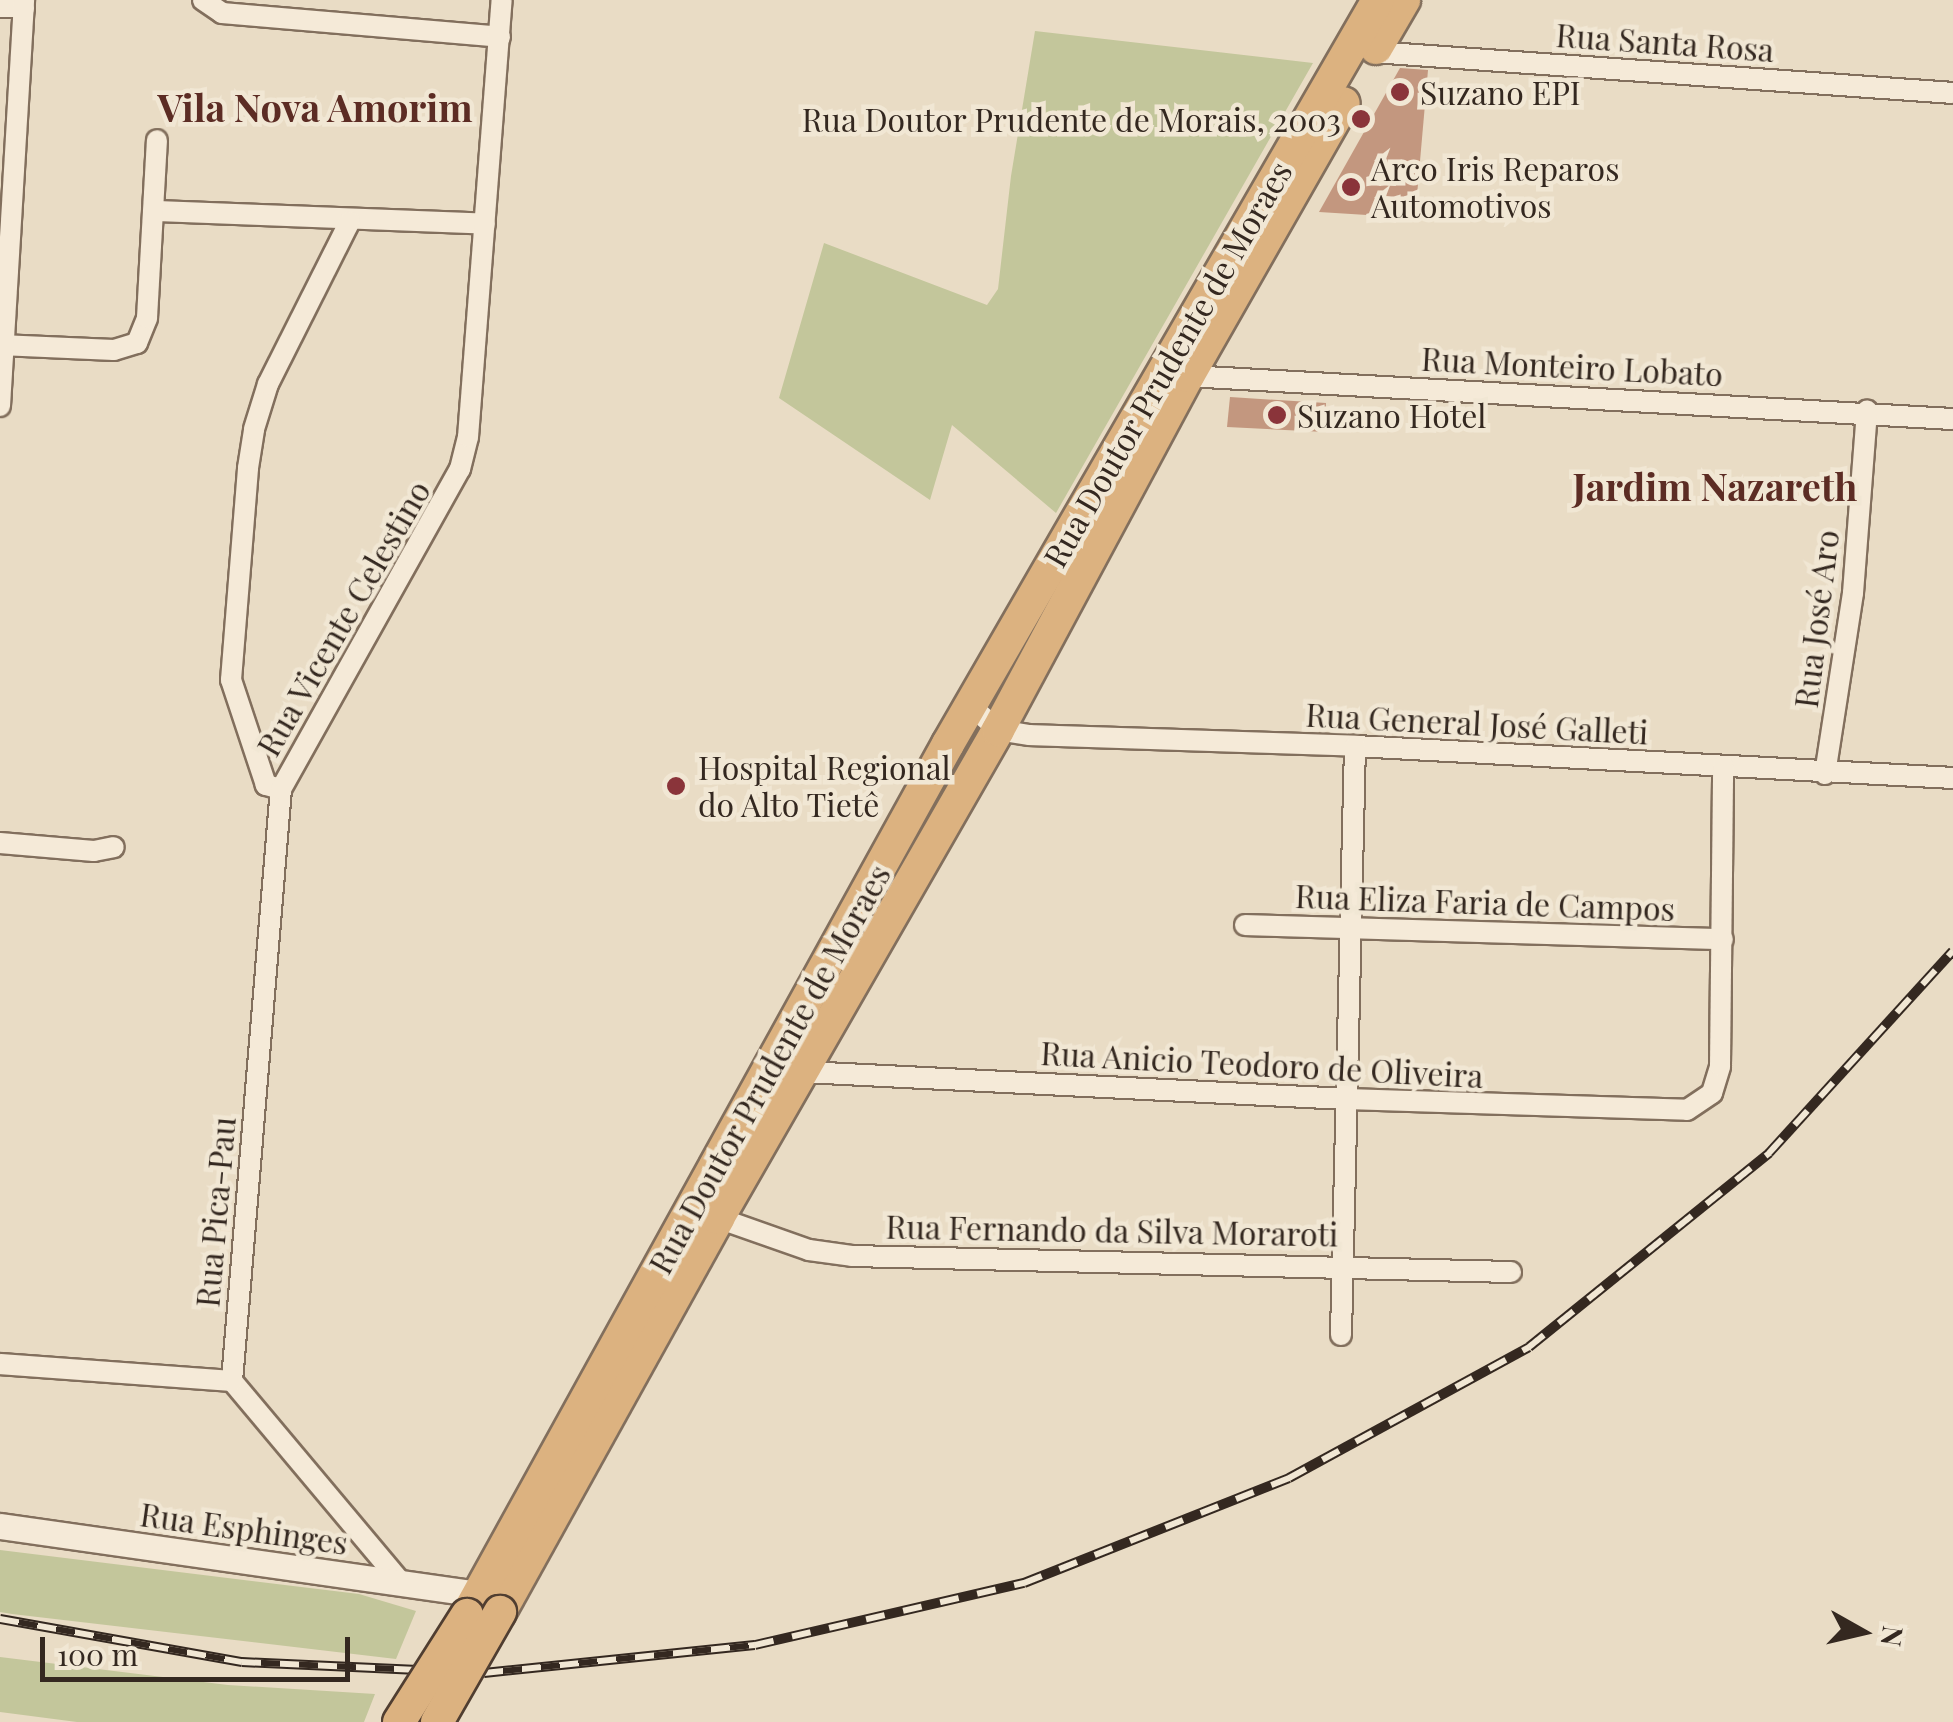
<!DOCTYPE html>
<html>
<head>
<meta charset="utf-8">
<style>
	body { margin:0 }
	#map { position:relative; width:1953px; height:1722px; overflow:hidden; background:#e9dcc5; font-family:"Playfair Display",serif }
	div>[style] { position:absolute }
	.green>* { inset:0; background:#c3c69b }
	.building>* { inset:0; background:#c3977f }
	.roads { filter:drop-shadow(2px 0 #826f5d) drop-shadow(-2px 0 #826f5d) drop-shadow(0 2px #826f5d) drop-shadow(0 -2px #826f5d) }
	.minor>* { height:20px; margin:-10px; padding:0 10px; transform-origin:10px; border-radius:10px; background:#f5ead8 }
	.tertiary>* { height:25px; margin:-12.5px; padding:0 12.5px; transform-origin:12.5px; border-radius:12.5px; background:#f5ead8 }
	.trunk>* { height:32px; margin:-16px; padding:0 16px; transform-origin:16px; border-radius:16px; background:#dcb280 }
	.rail>* { height:10px; margin-top:-5px; transform-origin:0; background:repeating-linear-gradient(90deg,#f1e7d4 0 19px,#342820 0 38px); box-sizing:border-box; border-block:2px solid #342820 }
	.bridges { filter:drop-shadow(2px 0 #503e31) drop-shadow(-2px 0 #503e31) drop-shadow(0 2px #503e31) drop-shadow(0 -2px #503e31) }
	.trunk-bridge>* { height:32px; margin:-16px; padding:0 16px; transform-origin:16px; border-radius:16px; background:#dcb280 }
	.dots>* { width:28px; height:28px; translate:-50% -50%; box-sizing:border-box; border:5px solid #f1e7d4; border-radius:50% }
	span { translate:-50% -50%; white-space:nowrap; text-align:center; line-height:1.15; -webkit-text-stroke:9px #f1e7d4; paint-order:stroke }
	.street-label { font-size:32px; color:#342820 }
	.poi-label { font-size:32px; color:#342820 }
	.left { translate:0 -50%; text-align:left }
	.right { translate:-100% -50%; text-align:right }
	.quarter-label { font-size:38px; color:#5c2c24; font-weight:700 }
	.north { position:absolute; left:1813px; top:1582px; width:100px; height:100px; -webkit-text-stroke:8px #f1e7d4; paint-order:stroke; rotate:98deg; font-size:28px; font-weight:700; line-height:40px; text-align:center; color:#342820 }
	.north::after { content:''; display:block; margin:auto; width:35px; height:45px; background:#342820; clip-path:polygon(50% 0,100% 100%,50% 72%,0 100%) }
	.scale { position:absolute; left:40px; top:1637px; width:310px; height:45px; box-sizing:border-box; border:5px solid #342820; border-top:0; padding-left:12px; font-size:30px; line-height:35px; white-space:nowrap; color:#342820; -webkit-text-stroke:8px #f1e7d4; paint-order:stroke }
</style>
</head>
<body>
<div id="map">
	<div class="green">
		<div style="clip-path:polygon(1035px 31px,1313px 63px,1056px 513px,952px 425px,930px 500px,779px 398px,824px 243px,987px 305px,998px 289px,1011px 176px)"></div>
		<div style="clip-path:polygon(0 1550px,359px 1594px,416px 1611px,396px 1659px,12px 1614px,0 1612px)"></div>
		<div style="clip-path:polygon(0 1657px,228px 1685px,375px 1694px,364px 1722px,77px 1722px,0 1712px)"></div>
	</div>
	<div class="building">
		<div style="clip-path:polygon(1400px 68px,1428px 70px,1415px 218px,1319px 212px)"></div>
		<div style="clip-path:polygon(1230px 397px,1326px 403px,1325px 432px,1227px 427px)"></div>
	</div>
	<div class="roads">
		<div class="minor">
			<div style="left:203px;top:0;width:23px;rotate:34deg"></div>
			<div style="left:222px;top:13px;width:279px;rotate:4.9deg"></div>
			<div style="left:0;top:7px;width:24px;rotate:2deg"></div>
			<div style="left:1373px;top:52px;width:581px;rotate:4.04deg"></div>
			<div style="left:154px;top:211px;width:331px;rotate:2.2deg"></div>
			<div style="left:0;top:345px;width:114px;rotate:2.5deg"></div>
			<div style="left:114px;top:350px;width:24px;rotate:-17deg"></div>
			<div style="left:137px;top:343px;width:27px;rotate:-68deg"></div>
			<div style="left:147px;top:318px;width:178px;rotate:-86.8deg"></div>
			<div style="left:1188px;top:376px;width:766px;rotate:3.22deg"></div>
			<div style="left:0;top:406px;width:407px;rotate:-86.6deg"></div>
			<div style="left:972px;top:707px;width:35px;rotate:41deg"></div>
			<div style="left:998px;top:730px;width:32px;rotate:9deg"></div>
			<div style="left:1030px;top:735px;width:325px;rotate:1.9deg"></div>
			<div style="left:1355px;top:746px;width:599px;rotate:3.06deg"></div>
			<div style="left:1825px;top:774px;width:183px;rotate:-81.2deg"></div>
			<div style="left:1853px;top:593px;width:183px;rotate:-85.6deg"></div>
			<div style="left:281px;top:789px;width:16px;rotate:-165deg"></div>
			<div style="left:266px;top:785px;width:111px;rotate:-108.4deg"></div>
			<div style="left:231px;top:680px;width:213px;rotate:-85.4deg"></div>
			<div style="left:248px;top:468px;width:39px;rotate:-81deg"></div>
			<div style="left:254px;top:429px;width:47px;rotate:-72.7deg"></div>
			<div style="left:268px;top:384px;width:182px;rotate:-63.3deg"></div>
			<div style="left:0;top:843px;width:94px;rotate:4.9deg"></div>
			<div style="left:94px;top:851px;width:20px;rotate:-11deg"></div>
			<div style="left:1245px;top:925px;width:478px;rotate:1.7deg"></div>
			<div style="left:804px;top:1072px;width:543px;rotate:2.85deg"></div>
			<div style="left:1346px;top:1099px;width:341px;rotate:1.8deg"></div>
			<div style="left:1687px;top:1110px;width:30px;rotate:-34deg"></div>
			<div style="left:1712px;top:1093px;width:28px;rotate:-73deg"></div>
			<div style="left:1720px;top:1066px;width:300px;rotate:-89.4deg"></div>
			<div style="left:718px;top:1218px;width:96px;rotate:19.4deg"></div>
			<div style="left:809px;top:1250px;width:43px;rotate:7.9deg"></div>
			<div style="left:852px;top:1256px;width:659px;rotate:1.39deg"></div>
			<div style="left:1341px;top:1335px;width:589px;rotate:-88.64deg"></div>
			<div style="left:0;top:1364px;width:233px;rotate:4.2deg"></div>
			<div style="left:399px;top:1580px;width:260px;rotate:-130deg"></div>
			<div style="left:232px;top:1381px;width:594px;rotate:-85.27deg"></div>
			<div style="left:281px;top:789px;width:367px;rotate:-60.8deg"></div>
			<div style="left:460px;top:469px;width:33px;rotate:-76deg"></div>
			<div style="left:468px;top:437px;width:438px;rotate:-85.6deg"></div>
		</div>
		<div class="tertiary">
			<div style="left:0;top:1526px;width:484px;rotate:8.1deg"></div>
		</div>
		<div class="trunk">
			<div style="left:1376px;top:48px;width:56px;rotate:-59.7deg"></div>
			<div style="left:500px;top:1612px;width:450px;rotate:-61deg"></div>
			<div style="left:718px;top:1218px;width:563px;rotate:-60.15deg"></div>
			<div style="left:998px;top:730px;width:402px;rotate:-61.8deg"></div>
			<div style="left:1188px;top:376px;width:314px;rotate:-60.3deg"></div>
			<div style="left:467px;top:1615px;width:995px;rotate:-61.09deg"></div>
			<div style="left:948px;top:744px;width:859px;rotate:-59.97deg"></div>
		</div>
	</div>
	<div class="rail">
		<div style="left:0;top:1619px;width:246px;rotate:10.1deg"></div>
		<div style="left:242px;top:1662px;width:242px;rotate:2.6deg"></div>
		<div style="left:484px;top:1673px;width:272px;rotate:-5.9deg"></div>
		<div style="left:755px;top:1645px;width:276px;rotate:-13deg"></div>
		<div style="left:1024px;top:1583px;width:285px;rotate:-21.6deg"></div>
		<div style="left:1289px;top:1478px;width:273px;rotate:-28.6deg"></div>
		<div style="left:1529px;top:1347px;width:309px;rotate:-38.9deg"></div>
		<div style="left:1769px;top:1153px;width:273px;rotate:-47.7deg"></div>
	</div>
	<div class="bridges">
		<div class="trunk-bridge">
			<div style="left:399px;top:1722px;width:127px;rotate:-57.6deg"></div>
			<div style="left:437px;top:1722px;width:127px;rotate:-60.2deg"></div>
		</div>
	</div>
	<div class="dots">
		<div style="left:1400px;top:92px;background:#8a343a"></div>
		<div style="left:1361px;top:119px;background:#8a343a"></div>
		<div style="left:1351px;top:187px;background:#8a343a"></div>
		<div style="left:1277px;top:415px;background:#8a343a"></div>
		<div style="left:676px;top:786px;background:#8a343a"></div>
	</div>
	<div class="street-label">
		<span style="left:1665px;top:42px;rotate:4deg">Rua Santa Rosa</span>
		<span style="left:1167px;top:364px;rotate:-60deg">Rua Doutor Prudente de Moraes</span>
		<span style="left:1572px;top:366px;rotate:3deg">Rua Monteiro Lobato</span>
		<span style="left:343px;top:618px;rotate:-60deg">Rua Vicente Celestino</span>
		<span style="left:1816px;top:619px;rotate:-83deg">Rua José Aro</span>
		<span style="left:1477px;top:723px;rotate:3deg">Rua General José Galleti</span>
		<span style="left:1485px;top:902px;rotate:2deg">Rua Eliza Faria de Campos</span>
		<span style="left:1262px;top:1064px;rotate:3deg">Rua Anicio Teodoro de Oliveira</span>
		<span style="left:769px;top:1069px;rotate:-61deg">Rua Doutor Prudente de Moraes</span>
		<span style="left:215px;top:1212px;rotate:-85deg">Rua Pica-Pau</span>
		<span style="left:1112px;top:1230px;rotate:1deg">Rua Fernando da Silva Moraroti</span>
		<span style="left:244px;top:1528px;rotate:8deg">Rua Esphinges</span>
	</div>
	<div class="poi-label">
		<span class="left" style="left:1420px;top:92px">Suzano EPI</span>
		<span class="right" style="left:1341px;top:119px">Rua Doutor Prudente de Morais, 2003</span>
		<span class="left" style="left:1371px;top:187px">Arco Iris Reparos<br>Automotivos</span>
		<span class="left" style="left:1297px;top:415px">Suzano Hotel</span>
		<span class="left" style="left:698px;top:786px">Hospital Regional<br>do Alto Tietê</span>
	</div>
	<div class="quarter-label">
		<span style="left:315px;top:107px">Vila Nova Amorim</span>
		<span style="left:1715px;top:486px">Jardim Nazareth</span>
	</div>
	<div class="north">N</div>
	<div class="scale">100 m</div>
</div>
</body>
</html>
